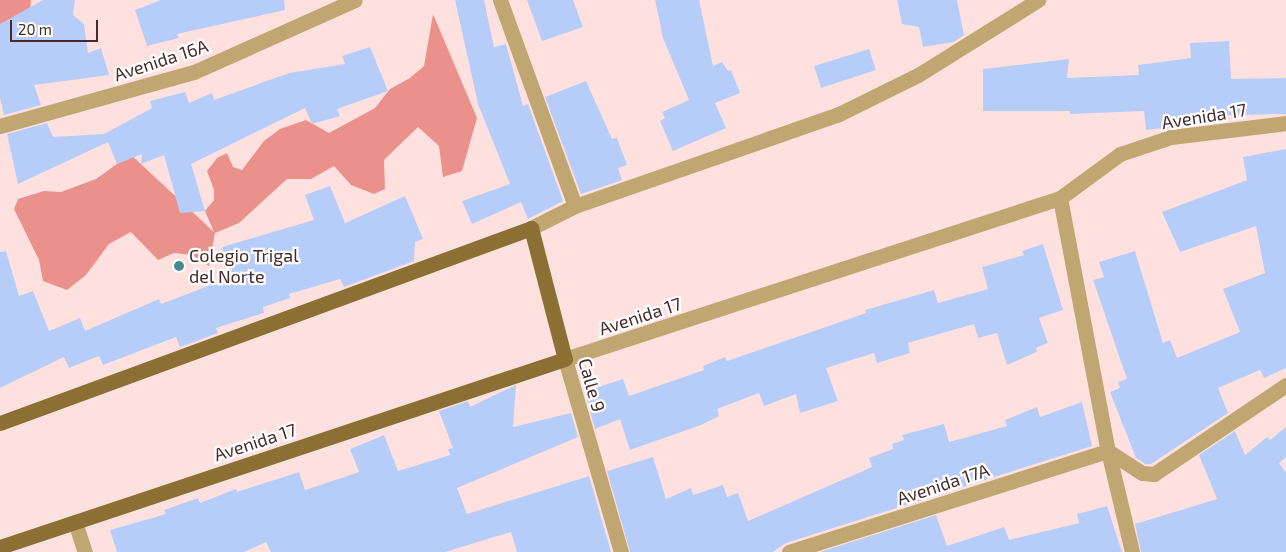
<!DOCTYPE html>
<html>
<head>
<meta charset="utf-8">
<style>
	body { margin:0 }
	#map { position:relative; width:1286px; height:552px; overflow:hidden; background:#fee1df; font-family:"Exo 2",sans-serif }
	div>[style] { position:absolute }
	.forest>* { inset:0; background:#eb918b }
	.building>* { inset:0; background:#b7cdf9 }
	.minor>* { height:15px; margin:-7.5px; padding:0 7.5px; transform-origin:7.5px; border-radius:7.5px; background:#c0a671 }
	.major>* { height:15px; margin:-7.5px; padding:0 7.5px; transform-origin:7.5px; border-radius:7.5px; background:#8c7033 }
	.dots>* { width:14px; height:14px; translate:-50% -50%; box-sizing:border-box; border:2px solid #fff; border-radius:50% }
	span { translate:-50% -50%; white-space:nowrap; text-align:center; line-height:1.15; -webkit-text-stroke:4.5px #fff; paint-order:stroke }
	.street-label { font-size:18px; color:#452b29 }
	.poi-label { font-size:18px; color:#452b29 }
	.left { translate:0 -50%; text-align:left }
	.scale { position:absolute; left:10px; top:20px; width:88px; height:22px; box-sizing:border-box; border:2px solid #452b29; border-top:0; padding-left:6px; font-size:15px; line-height:18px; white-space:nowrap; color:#452b29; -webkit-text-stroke:4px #fff; paint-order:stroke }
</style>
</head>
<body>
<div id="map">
	<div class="forest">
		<div style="clip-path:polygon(0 0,31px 0,29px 29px,0 30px)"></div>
		<div style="clip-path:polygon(433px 14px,477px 118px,462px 171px,443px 177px,439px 146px,418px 127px,384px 160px,385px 189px,374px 194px,351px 185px,334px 166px,311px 179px,287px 179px,239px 223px,215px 233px,209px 266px,192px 255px,174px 253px,158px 260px,131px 232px,109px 244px,86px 275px,67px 290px,43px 281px,39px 260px,14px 209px,18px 199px,44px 191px,61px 192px,96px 179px,117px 164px,115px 140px,214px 232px,205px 211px,214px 200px,214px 190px,207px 171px,217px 158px,227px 153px,233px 167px,242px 170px,264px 141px,280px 129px,306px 120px,329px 133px,375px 108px,390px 89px,410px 78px,424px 66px)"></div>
	</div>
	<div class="building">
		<div style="clip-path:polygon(43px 0,75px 0,73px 15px,84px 24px,88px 53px,101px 48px,109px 75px,34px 85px,41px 105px,4px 115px,0 98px,0 24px)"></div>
		<div style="clip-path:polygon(161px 0,284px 0,285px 10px,177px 34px,179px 38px,147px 46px,135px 10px)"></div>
		<div style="clip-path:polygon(455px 0,484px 0,494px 47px,506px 44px,523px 106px,528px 104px,563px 201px,528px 219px,521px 202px,472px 224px,462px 201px,510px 184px,478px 104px)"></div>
		<div style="clip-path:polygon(527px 0,573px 0,583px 27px,542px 41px)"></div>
		<div style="clip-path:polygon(655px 0,699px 0,713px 66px,722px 62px,728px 71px,731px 70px,740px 93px,715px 103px,726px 128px,673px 151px,660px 121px,665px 118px,662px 112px,689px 100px,663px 38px)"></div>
		<div style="clip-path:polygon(897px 0,957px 0,964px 35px,954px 42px,923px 47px,919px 27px,902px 24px)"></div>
		<div style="clip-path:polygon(1229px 41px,1231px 79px,1286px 78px,1286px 114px,1192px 116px,1172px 120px,1172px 127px,1146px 130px,1144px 111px,1070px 114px,1070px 111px,983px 111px,983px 69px,1069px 59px,1067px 78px,1139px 75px,1138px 65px,1191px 58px,1190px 43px)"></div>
		<div style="clip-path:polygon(370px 47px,388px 91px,337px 109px,340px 116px,312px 124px,305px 108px,191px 164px,205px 211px,180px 213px,164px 155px,141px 164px,142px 154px,117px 164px,108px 142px,18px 184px,7px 134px,47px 123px,53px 137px,104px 134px,152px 108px,150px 101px,185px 92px,189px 103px,212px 93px,214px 100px,289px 73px,345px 64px,342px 56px)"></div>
		<div style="clip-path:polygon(869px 49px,876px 70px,821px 88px,814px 66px)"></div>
		<div style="clip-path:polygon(586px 81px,612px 139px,617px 138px,627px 165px,618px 168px,622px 180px,581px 194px,545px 97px)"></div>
		<div style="clip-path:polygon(1286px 149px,1286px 368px,1264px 378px,1260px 370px,1218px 388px,1228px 413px,1151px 464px,1145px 464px,1136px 458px,1110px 392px,1120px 388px,1118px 382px,1127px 379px,1093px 280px,1104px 277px,1099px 262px,1135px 251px,1163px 343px,1170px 340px,1177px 358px,1240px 332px,1223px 289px,1265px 273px,1256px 226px,1180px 252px,1162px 212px,1247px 180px,1243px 157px)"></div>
		<div style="clip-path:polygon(330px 186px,345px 223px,405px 196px,423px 239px,415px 242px,414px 261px,344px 287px,340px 279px,289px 294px,290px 298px,263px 307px,264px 313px,216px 328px,218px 333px,180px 347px,176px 337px,103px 365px,99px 356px,69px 368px,64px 357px,0 388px,0 252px,6px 251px,19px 296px,33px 291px,49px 331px,80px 318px,85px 331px,159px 299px,161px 304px,232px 277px,222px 247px,314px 220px,305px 195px)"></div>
		<div style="clip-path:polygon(1043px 244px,1063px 310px,1039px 318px,1048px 343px,1036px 348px,1037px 352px,1007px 365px,997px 333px,978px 338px,974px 324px,908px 343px,910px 353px,877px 363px,874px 353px,826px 368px,838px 401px,800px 413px,796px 394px,764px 406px,759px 393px,717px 409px,719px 416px,701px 425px,630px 450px,620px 419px,595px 429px,586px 397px,589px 390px,623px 379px,629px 396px,704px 370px,703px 366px,725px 357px,727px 361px,866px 313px,865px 310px,934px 290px,938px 303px,988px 289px,982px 267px,1024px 255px,1022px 251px)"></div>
		<div style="clip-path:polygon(516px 385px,513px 427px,571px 413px,578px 437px,457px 488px,467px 514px,589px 476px,611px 552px,517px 552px,511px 532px,445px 552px,271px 552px,266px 542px,244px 552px,117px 552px,110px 530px,166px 514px,164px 510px,198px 498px,200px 503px,236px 489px,237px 492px,299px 472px,305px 490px,359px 472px,350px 449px,384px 435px,398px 471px,450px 455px,448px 449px,453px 448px,439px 411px,468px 401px,470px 407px)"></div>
		<div style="clip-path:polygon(1082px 402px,1092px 446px,786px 543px,773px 552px,630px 552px,607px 471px,653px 457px,666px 499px,691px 488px,693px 495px,723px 485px,727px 497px,738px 493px,748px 521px,872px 467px,869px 458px,893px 449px,892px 444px,904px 440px,902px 435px,944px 424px,949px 442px,1007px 426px,1005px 420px,1037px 407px,1040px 417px)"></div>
		<div style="clip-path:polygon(1286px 427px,1286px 457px,1279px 463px,1286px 473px,1286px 552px,1141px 552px,1135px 524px,1217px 499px,1199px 455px,1235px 431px,1245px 455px,1267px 437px,1270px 440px)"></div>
		<div style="clip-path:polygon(1107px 506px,1122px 552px,820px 552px,936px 515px,947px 546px,1004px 527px,1009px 540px,1079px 523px,1077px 514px)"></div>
	</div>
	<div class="minor">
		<div style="left:500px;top:0;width:219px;rotate:70deg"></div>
		<div style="left:0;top:126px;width:201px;rotate:-15.6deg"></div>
		<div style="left:194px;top:72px;width:176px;rotate:-24.1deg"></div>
		<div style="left:1060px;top:198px;width:258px;rotate:79.3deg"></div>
		<div style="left:1108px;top:451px;width:104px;rotate:76.6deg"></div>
		<div style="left:531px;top:228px;width:49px;rotate:-26.6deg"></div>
		<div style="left:575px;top:206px;width:280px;rotate:-19.2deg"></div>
		<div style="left:839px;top:114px;width:88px;rotate:-26.3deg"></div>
		<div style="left:918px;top:75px;width:142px;rotate:-32deg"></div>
		<div style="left:1108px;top:451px;width:40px;rotate:32.9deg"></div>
		<div style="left:1142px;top:473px;width:12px;rotate:5deg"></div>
		<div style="left:1154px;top:474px;width:159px;rotate:-34deg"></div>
		<div style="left:75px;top:522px;width:32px;rotate:72deg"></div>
		<div style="left:621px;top:552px;width:201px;rotate:-106.2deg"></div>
		<div style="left:565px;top:359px;width:521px;rotate:-18.02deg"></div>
		<div style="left:1060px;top:198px;width:74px;rotate:-36.3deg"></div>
		<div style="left:1120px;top:154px;width:54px;rotate:-18.4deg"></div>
		<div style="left:1171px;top:137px;width:116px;rotate:-6.9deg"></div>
		<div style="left:789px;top:552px;width:335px;rotate:-17.6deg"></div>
	</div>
	<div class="major">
		<div style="left:0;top:423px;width:566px;rotate:-20.16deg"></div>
		<div style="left:531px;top:228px;width:135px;rotate:75.5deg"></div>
		<div style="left:565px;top:359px;width:595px;rotate:161.6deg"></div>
	</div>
	<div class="dots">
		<div style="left:179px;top:266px;background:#438a91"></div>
	</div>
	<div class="street-label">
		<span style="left:161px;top:60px;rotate:-18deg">Avenida 16A</span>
		<span style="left:1204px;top:116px;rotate:-9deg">Avenida 17</span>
		<span style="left:640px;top:316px;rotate:-18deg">Avenida 17</span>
		<span style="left:592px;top:385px;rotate:74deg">Calle 9</span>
		<span style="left:255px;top:442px;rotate:-18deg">Avenida 17</span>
		<span style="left:943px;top:484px;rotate:-18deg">Avenida 17A</span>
	</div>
	<div class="poi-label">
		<span class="left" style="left:189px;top:266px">Colegio Trigal<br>del Norte</span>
	</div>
	<div class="scale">20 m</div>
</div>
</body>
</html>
